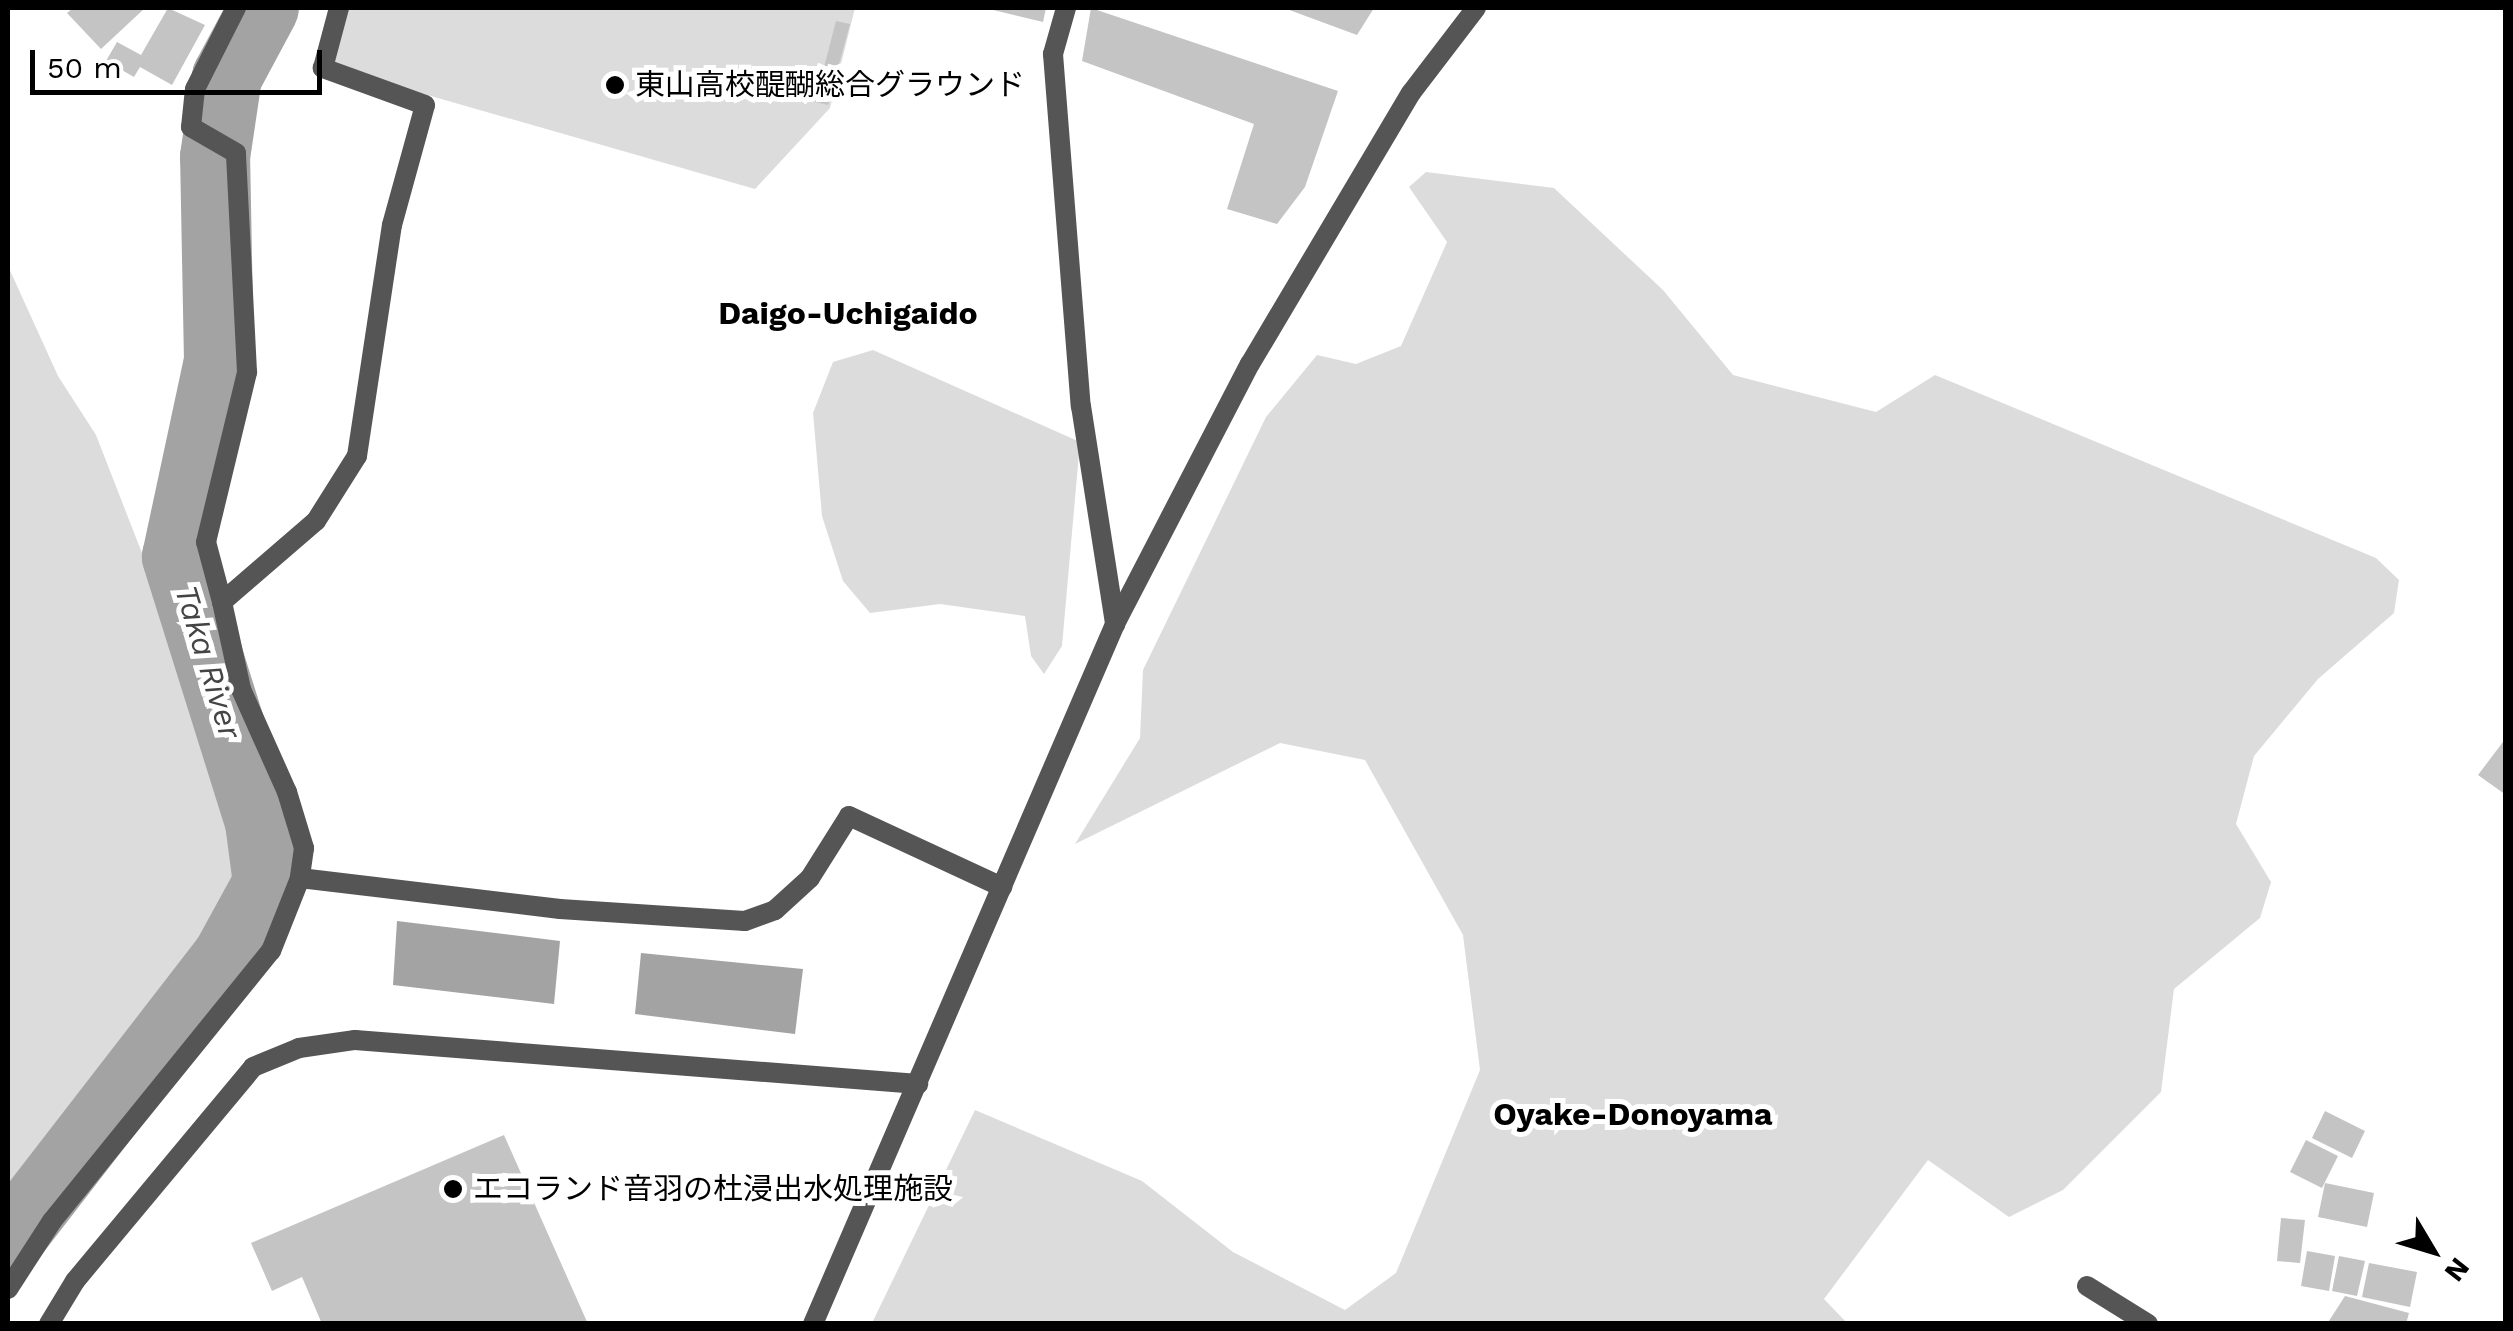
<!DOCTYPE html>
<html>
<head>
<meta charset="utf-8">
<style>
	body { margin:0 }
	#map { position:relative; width:2513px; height:1331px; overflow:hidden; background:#fff; font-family:"Work Sans","Noto Sans JP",sans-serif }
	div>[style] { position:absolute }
	.green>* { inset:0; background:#dcdcdc }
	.water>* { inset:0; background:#a3a3a3 }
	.river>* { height:70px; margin:-35px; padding:0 35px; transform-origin:35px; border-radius:35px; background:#a3a3a3 }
	.building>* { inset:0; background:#c4c4c4 }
	.lane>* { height:20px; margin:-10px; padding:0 10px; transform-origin:10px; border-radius:10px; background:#555 }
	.street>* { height:20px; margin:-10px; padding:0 10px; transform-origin:10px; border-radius:10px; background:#555 }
	.dots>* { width:28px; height:28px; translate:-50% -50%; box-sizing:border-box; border:5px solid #fff; border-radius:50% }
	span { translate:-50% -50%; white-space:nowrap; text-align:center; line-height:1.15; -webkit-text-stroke:10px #fff; paint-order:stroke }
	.poi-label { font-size:30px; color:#000 }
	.left { translate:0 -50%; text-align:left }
	.neighbourhood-label { font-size:32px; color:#000; font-weight:700 }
	.water-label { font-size:32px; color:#444; font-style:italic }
	.frame { position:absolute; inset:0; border:10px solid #000; pointer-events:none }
	.north { position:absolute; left:2383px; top:1201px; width:100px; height:100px; -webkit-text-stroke:8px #fff; paint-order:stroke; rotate:128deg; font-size:28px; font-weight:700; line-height:40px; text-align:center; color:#000 }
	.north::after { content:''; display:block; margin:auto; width:35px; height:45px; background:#000; clip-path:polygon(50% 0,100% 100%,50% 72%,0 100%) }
	.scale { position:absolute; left:30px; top:50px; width:292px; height:45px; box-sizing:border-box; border:5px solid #000; border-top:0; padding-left:12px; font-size:30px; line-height:35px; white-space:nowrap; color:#000; -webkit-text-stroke:8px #fff; paint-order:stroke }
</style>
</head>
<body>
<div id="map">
	<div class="green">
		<div style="clip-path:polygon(332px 8px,855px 8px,830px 108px,755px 189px,316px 63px)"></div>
		<div style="clip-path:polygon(1426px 172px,1554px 188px,1663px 290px,1733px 375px,1876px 412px,1935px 375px,2376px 558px,2399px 580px,2394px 613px,2318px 679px,2254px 756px,2236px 824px,2271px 882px,2260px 918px,2174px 989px,2161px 1092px,2063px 1190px,2009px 1217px,1928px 1160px,1824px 1299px,1847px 1323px,872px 1323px,975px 1110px,1142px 1181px,1233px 1252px,1345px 1310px,1396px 1273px,1480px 1070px,1463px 935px,1365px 760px,1280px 743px,1075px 844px,1140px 738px,1143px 670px,1266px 417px,1317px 355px,1356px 364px,1401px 346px,1447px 242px,1409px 187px)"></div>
		<div style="clip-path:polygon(8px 266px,58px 376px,96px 435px,170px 625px,243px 876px,146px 1015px,159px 1054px,132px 1102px,74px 1174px,25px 1171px,8px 1192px)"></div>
		<div style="clip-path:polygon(873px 350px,1080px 442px,1062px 646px,1044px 674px,1031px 656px,1025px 616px,940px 604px,870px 613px,843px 581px,822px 516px,813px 413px,833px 362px)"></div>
	</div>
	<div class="water">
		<div style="clip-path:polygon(397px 921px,560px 941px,554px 1004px,393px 985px)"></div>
		<div style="clip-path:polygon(641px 953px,803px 969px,795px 1034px,635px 1014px)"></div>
	</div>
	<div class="river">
		<div style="left:8px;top:1241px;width:360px;rotate:-52.3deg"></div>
		<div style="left:228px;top:956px;width:83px;rotate:-61.3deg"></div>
		<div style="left:268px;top:883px;width:62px;rotate:-97.5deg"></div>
		<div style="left:260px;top:822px;width:278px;rotate:-107.4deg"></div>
		<div style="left:177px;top:557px;width:200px;rotate:-77.9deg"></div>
		<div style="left:219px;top:361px;width:204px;rotate:-91.1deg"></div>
		<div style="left:215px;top:157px;width:81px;rotate:-81.5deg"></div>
		<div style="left:227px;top:77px;width:78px;rotate:-61.8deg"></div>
	</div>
	<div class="building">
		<div style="clip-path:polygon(73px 8px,145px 8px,101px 49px,67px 13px)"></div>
		<div style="clip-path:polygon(168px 8px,205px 25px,172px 85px,140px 67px,134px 77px,106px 61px,117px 42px,141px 55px)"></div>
		<div style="clip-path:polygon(985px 8px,1046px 8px,1043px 22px)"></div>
		<div style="clip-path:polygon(1091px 8px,1338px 91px,1305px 187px,1277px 224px,1227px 209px,1254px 124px,1082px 61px)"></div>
		<div style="clip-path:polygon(1284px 8px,1374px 8px,1357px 35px)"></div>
		<div style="clip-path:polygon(836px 21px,850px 24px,828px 105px,815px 102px)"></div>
		<div style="clip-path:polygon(2506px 738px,2506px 795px,2478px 775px)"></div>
		<div style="clip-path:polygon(2325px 1111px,2365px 1131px,2352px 1158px,2312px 1138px)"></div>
		<div style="clip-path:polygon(504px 1135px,588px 1324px,322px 1324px,302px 1277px,272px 1291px,251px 1243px)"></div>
		<div style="clip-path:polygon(2306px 1140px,2338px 1156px,2322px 1188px,2290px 1172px)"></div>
		<div style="clip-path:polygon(2325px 1183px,2374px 1193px,2367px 1227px,2318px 1217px)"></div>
		<div style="clip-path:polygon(2281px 1218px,2305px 1220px,2300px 1263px,2277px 1261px)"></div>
		<div style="clip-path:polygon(2307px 1251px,2335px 1256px,2329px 1291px,2301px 1286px)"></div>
		<div style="clip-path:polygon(2339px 1256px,2365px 1261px,2357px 1296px,2332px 1291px)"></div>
		<div style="clip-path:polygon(2369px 1263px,2417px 1272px,2410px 1307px,2362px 1297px)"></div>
		<div style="clip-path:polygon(2345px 1296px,2409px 1313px,2406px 1324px,2327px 1324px)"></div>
	</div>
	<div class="lane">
		<div style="left:222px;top:602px;width:62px;rotate:-104.9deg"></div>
		<div style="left:206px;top:542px;width:175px;rotate:-76.4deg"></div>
		<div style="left:247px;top:372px;width:219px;rotate:-92.9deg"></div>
		<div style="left:236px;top:153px;width:52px;rotate:-150deg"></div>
		<div style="left:191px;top:127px;width:38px;rotate:-84deg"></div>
		<div style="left:195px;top:89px;width:91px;rotate:-63.2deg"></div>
		<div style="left:287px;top:792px;width:59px;rotate:73.1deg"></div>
		<div style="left:304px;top:848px;width:30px;rotate:98deg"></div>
		<div style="left:8px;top:1289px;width:81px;rotate:-57.1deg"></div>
		<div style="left:52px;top:1221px;width:348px;rotate:-51deg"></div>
		<div style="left:271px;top:951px;width:79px;rotate:-68.3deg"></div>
		<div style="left:300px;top:878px;width:262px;rotate:6.8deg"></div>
		<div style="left:560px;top:909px;width:185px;rotate:3.7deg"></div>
		<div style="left:745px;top:921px;width:32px;rotate:-20deg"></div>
		<div style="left:775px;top:910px;width:47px;rotate:-42.4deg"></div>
		<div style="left:810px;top:878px;width:73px;rotate:-57.8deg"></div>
		<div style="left:849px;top:816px;width:169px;rotate:24.9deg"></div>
		<div style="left:49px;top:1324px;width:50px;rotate:-58.8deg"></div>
		<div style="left:75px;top:1281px;width:278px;rotate:-50.2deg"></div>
		<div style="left:253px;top:1067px;width:50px;rotate:-22.4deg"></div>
		<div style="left:299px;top:1048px;width:57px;rotate:-8.1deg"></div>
		<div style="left:355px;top:1040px;width:565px;rotate:4.47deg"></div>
	</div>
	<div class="street">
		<div style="left:1066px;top:8px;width:48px;rotate:105.8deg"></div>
		<div style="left:1053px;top:54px;width:353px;rotate:85.5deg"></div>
		<div style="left:1081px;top:406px;width:221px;rotate:81.1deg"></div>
		<div style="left:287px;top:792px;width:113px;rotate:-114.1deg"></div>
		<div style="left:241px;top:689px;width:89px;rotate:-102.3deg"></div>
		<div style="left:222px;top:602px;width:124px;rotate:-40.8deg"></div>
		<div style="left:316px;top:521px;width:77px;rotate:-57.8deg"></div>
		<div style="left:357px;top:456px;width:234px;rotate:-81.4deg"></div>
		<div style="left:392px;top:225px;width:124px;rotate:-74.6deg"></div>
		<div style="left:425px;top:105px;width:109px;rotate:-160.1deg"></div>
		<div style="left:323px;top:68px;width:62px;rotate:-75.1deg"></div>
		<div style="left:2087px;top:1286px;width:72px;rotate:31.9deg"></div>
		<div style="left:813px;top:1324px;width:762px;rotate:-66.66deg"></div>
		<div style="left:1115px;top:624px;width:293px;rotate:-62.6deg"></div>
		<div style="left:1250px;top:364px;width:315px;rotate:-59.3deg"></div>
		<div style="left:1411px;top:93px;width:107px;rotate:-52.6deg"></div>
	</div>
	<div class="dots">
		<div style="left:615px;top:85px;background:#000"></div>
		<div style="left:453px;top:1189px;background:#000"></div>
	</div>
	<div class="poi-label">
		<span class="left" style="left:635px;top:85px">東山高校醍醐総合グラウンド</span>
		<span class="left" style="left:473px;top:1189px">エコランド音羽の杜浸出水処理施設</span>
	</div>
	<div class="neighbourhood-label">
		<span style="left:848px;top:313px">Daigo-Uchigaido</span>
		<span style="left:1633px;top:1114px">Oyake-Donoyama</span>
	</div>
	<div class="water-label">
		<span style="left:208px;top:662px;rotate:73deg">Taka River</span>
	</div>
	<div class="frame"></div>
	<div class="north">N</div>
	<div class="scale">50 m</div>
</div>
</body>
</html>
